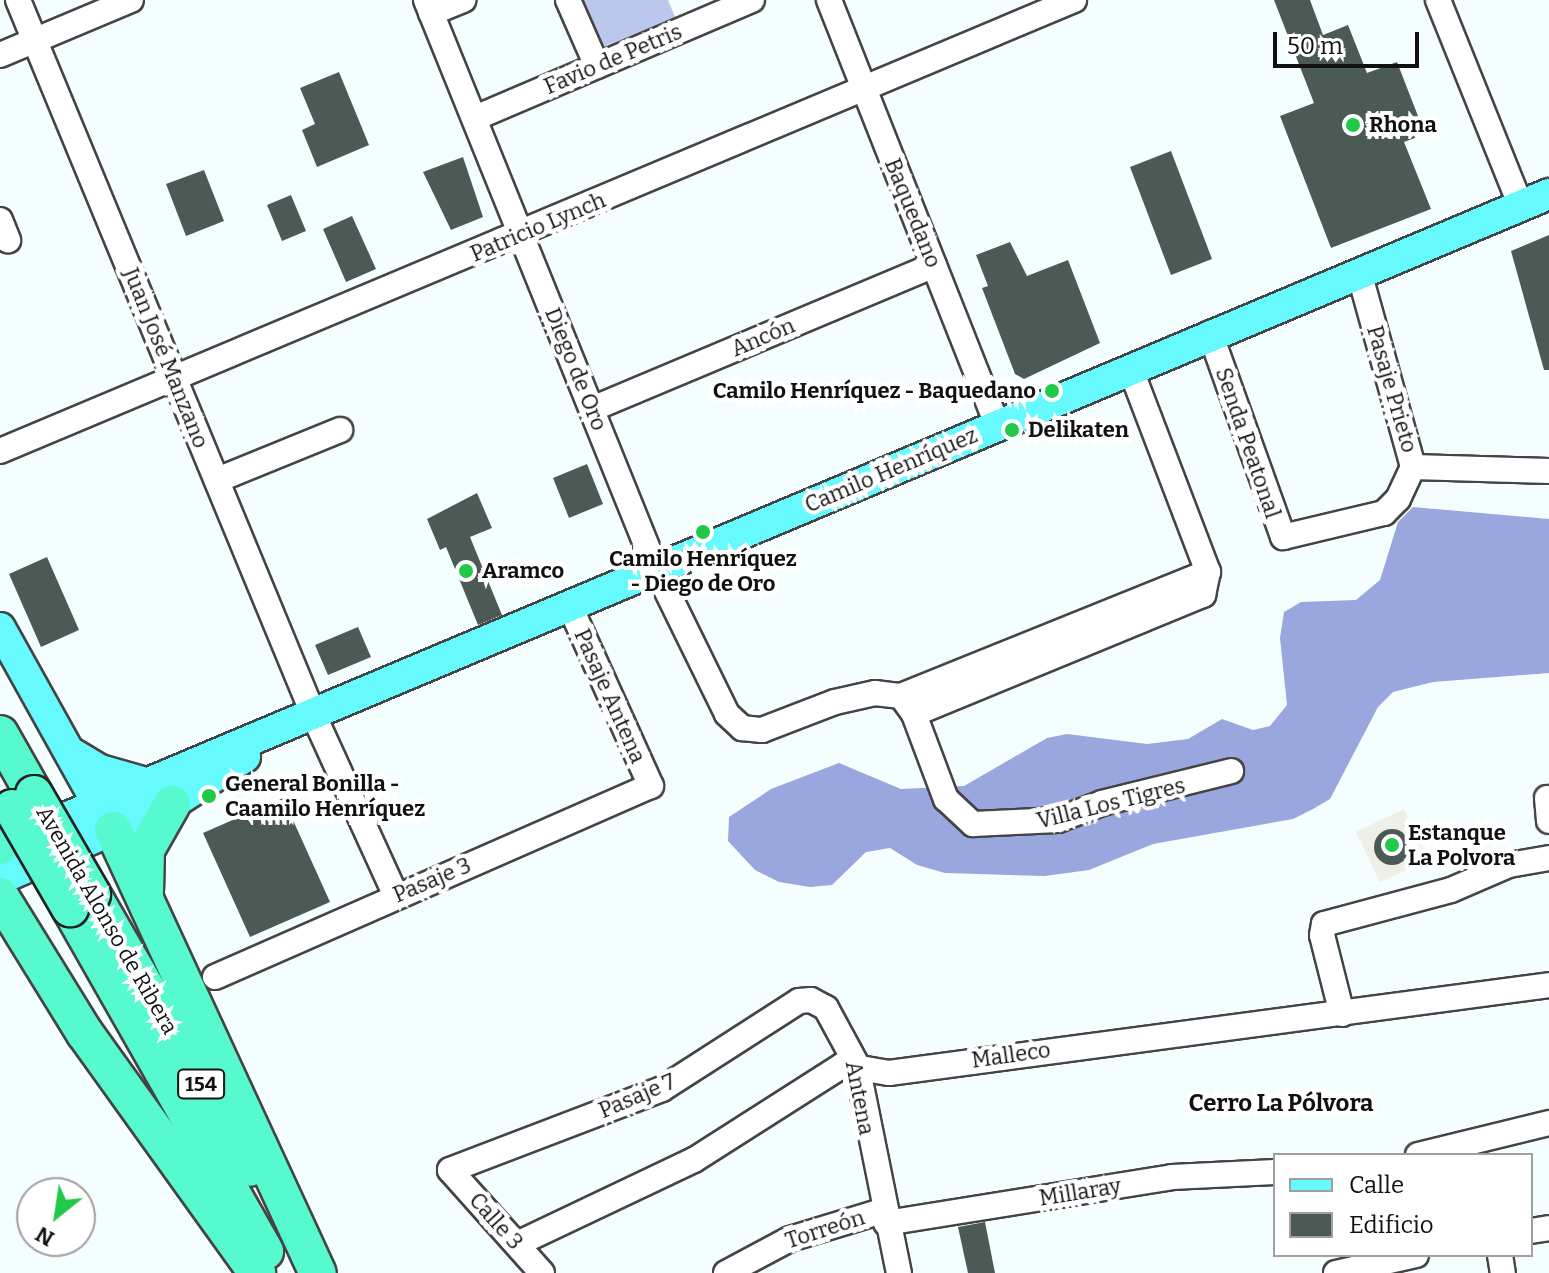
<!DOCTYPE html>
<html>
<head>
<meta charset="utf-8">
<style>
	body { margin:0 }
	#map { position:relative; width:1549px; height:1273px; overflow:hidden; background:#f5feff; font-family:Bitter,serif }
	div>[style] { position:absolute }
	.industrial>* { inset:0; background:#eeefe6 }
	.green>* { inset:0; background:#bbc7ed }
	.forest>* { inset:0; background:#9aa6de }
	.building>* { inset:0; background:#4c5a56 }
	.round { border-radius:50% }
	.roads { filter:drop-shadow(2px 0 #444) drop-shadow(-2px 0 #444) drop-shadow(0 2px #444) drop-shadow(0 -2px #444) }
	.minor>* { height:24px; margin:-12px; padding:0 12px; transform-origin:12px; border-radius:12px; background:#fff }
	.major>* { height:30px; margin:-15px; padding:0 15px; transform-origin:15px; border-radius:15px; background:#66f9fe }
	.highway>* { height:36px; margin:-18px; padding:0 18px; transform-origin:18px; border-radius:18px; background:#57facf }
	.bridges { filter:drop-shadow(2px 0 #222) drop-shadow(-2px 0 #222) drop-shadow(0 2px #222) drop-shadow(0 -2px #222) }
	.highway-bridge>* { height:36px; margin:-18px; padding:0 18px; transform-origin:18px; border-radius:18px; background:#57facf }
	.dots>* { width:22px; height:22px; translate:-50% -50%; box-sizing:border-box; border:4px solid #fff; border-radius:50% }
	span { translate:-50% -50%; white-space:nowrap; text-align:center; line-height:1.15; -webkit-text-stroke:8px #fff; paint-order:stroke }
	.shield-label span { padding:2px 6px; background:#fff; border:2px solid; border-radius:6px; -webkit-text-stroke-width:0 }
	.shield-label { font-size:20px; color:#111; font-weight:700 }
	.street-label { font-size:22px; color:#111 }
	.poi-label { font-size:22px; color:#111; font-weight:700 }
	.left { translate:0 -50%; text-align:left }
	.right { translate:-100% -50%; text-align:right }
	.neighbourhood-label { font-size:24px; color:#111; font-weight:700 }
	.legend { position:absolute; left:1273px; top:1153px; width:260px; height:104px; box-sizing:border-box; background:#fff; border:2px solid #a0a0a0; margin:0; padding:10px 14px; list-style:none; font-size:24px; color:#111 }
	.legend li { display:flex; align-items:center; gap:16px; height:40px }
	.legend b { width:40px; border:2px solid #a0a0a0 }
	.north { position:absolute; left:16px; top:1177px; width:80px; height:80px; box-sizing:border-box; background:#fff; border:2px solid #a0a0a0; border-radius:50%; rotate:210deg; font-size:22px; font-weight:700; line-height:32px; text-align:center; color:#111 }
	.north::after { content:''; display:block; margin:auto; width:28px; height:36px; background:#20c947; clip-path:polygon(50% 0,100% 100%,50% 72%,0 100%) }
	.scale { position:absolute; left:1273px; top:32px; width:146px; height:36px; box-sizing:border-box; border:4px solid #111; border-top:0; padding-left:10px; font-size:24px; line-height:28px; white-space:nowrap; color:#111; -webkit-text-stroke:6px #fff; paint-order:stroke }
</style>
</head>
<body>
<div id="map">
	<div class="industrial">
		<div style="clip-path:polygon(1404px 809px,1428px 860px,1380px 882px,1356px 832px)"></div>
	</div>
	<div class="green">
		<div style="clip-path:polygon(574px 0,668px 0,675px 17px,596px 50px)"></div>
	</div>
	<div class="forest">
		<div style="clip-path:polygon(1413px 507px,1549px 519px,1549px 673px,1433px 682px,1393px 692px,1378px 707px,1330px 799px,1313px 809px,1293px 819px,1153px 844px,1089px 870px,1045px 876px,945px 873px,917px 865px,890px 848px,866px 852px,832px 885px,810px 887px,779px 882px,755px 870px,728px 841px,729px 817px,771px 789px,839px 763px,901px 789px,964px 786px,1047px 738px,1067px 734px,1147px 744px,1188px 739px,1222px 719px,1253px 730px,1270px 726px,1287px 705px,1280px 638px,1284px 612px,1301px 602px,1356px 600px,1380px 580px,1398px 522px)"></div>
	</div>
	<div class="building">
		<div style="clip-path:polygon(1274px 0,1310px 0,1323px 35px,1348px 25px,1367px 73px,1397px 62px,1425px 134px,1404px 142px,1431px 209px,1331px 248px,1280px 116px,1314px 103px)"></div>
		<div style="clip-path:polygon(339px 72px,369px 145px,317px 167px,302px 130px,315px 124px,300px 88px)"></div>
		<div style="clip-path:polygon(1171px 151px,1212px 259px,1171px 275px,1130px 167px)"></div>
		<div style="clip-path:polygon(463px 157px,483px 217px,451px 230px,423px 172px)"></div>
		<div style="clip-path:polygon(204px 170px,224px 221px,186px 236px,166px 184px)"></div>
		<div style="clip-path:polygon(291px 195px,306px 231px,282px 241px,267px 205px)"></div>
		<div style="clip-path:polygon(352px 216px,376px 269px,346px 282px,323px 229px)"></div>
		<div style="clip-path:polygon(1549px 235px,1549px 370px,1544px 370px,1511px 251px)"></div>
		<div style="clip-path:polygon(1010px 242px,1027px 276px,1068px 260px,1100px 343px,1024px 379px,1015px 374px,982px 288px,988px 286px,976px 255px)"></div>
		<div style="clip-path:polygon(587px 464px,603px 504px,569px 518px,553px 478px)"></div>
		<div style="clip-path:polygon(477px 493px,492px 528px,470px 537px,502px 615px,478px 625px,446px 547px,440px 550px,427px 519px)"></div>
		<div style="clip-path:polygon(47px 557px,79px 630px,41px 647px,9px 574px)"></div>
		<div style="clip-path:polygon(358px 627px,371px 657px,328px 675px,315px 645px)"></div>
		<div style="clip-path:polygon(283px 798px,330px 902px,250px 937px,203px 833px)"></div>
		<div class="round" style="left:1374px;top:829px;width:36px;height:36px"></div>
		<div style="clip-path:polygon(985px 1222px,995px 1273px,968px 1273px,958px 1227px)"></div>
	</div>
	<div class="roads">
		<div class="minor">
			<div style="left:18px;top:0;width:775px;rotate:67.54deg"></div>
			<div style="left:314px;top:716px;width:198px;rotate:65.5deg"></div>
			<div style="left:426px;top:0;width:614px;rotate:67.99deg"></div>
			<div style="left:656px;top:569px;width:161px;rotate:63.9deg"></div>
			<div style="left:727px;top:714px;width:21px;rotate:43deg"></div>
			<div style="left:742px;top:728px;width:20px;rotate:6deg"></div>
			<div style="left:762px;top:730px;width:78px;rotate:-21deg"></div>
			<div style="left:835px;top:702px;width:41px;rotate:-12.7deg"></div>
			<div style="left:875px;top:693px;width:26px;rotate:7deg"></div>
			<div style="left:901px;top:696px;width:22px;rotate:54deg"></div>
			<div style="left:914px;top:714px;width:313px;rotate:-22.4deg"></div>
			<div style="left:1203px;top:595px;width:24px;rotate:-78deg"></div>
			<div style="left:1208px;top:572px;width:218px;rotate:-110.9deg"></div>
			<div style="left:568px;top:0;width:72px;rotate:66.3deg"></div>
			<div style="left:829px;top:0;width:457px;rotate:68.4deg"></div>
			<div style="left:1438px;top:0;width:222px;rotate:68.1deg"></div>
			<div style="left:431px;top:13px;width:35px;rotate:-22deg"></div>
			<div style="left:0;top:55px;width:142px;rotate:-22.8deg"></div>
			<div style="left:475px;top:118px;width:301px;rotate:-23.1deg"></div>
			<div style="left:0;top:220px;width:22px;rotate:68deg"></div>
			<div style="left:1359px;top:272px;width:202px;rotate:74.5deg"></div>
			<div style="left:1210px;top:333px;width:217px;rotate:70.3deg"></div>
			<div style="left:1283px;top:537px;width:104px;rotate:-13.4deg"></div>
			<div style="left:1384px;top:513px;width:20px;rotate:-45deg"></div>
			<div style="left:1398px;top:499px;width:35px;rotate:-65deg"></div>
			<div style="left:592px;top:409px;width:371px;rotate:-22.8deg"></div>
			<div style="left:0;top:451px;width:1165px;rotate:-22.78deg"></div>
			<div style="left:1413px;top:467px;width:136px;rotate:1.7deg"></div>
			<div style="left:217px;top:480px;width:133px;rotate:-22.1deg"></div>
			<div style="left:901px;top:696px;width:331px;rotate:-22deg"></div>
			<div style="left:914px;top:714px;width:91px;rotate:69.4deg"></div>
			<div style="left:946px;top:799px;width:37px;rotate:43deg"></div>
			<div style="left:973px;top:824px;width:85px;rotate:-2.7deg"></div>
			<div style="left:1058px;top:820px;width:47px;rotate:-21.1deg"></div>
			<div style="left:1102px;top:803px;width:133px;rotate:-13.9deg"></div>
			<div style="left:1547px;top:798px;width:23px;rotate:85deg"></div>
			<div style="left:215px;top:977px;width:476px;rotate:-23.7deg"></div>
			<div style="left:651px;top:786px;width:196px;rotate:-114.3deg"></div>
			<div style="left:1342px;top:1014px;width:81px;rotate:-104.2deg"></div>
			<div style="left:1322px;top:935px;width:11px;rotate:-80deg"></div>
			<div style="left:1324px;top:924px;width:131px;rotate:-15deg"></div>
			<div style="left:1451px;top:890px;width:63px;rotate:-23.3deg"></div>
			<div style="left:1509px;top:865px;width:41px;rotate:-9.9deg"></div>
			<div style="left:1418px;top:1155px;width:135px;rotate:-13.7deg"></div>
			<div style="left:886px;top:1223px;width:290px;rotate:-9.1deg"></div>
			<div style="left:1172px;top:1177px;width:103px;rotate:-2.8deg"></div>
			<div style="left:1531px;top:1231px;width:18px;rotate:-9deg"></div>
			<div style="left:517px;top:1244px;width:196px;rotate:-25.4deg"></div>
			<div style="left:694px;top:1160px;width:177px;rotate:-32.5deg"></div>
			<div style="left:843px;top:1065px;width:47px;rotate:9.9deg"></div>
			<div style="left:889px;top:1073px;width:666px;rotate:-7.59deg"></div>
			<div style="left:1500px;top:1255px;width:18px;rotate:81deg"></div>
			<div style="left:542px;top:1273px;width:138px;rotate:-131.8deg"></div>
			<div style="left:450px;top:1170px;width:227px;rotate:-20.9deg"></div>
			<div style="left:662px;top:1089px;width:163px;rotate:-32.7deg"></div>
			<div style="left:799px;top:1001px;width:12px;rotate:-5deg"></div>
			<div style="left:811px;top:1000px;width:17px;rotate:28deg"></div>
			<div style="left:826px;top:1008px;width:65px;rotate:61.5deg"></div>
			<div style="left:857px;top:1065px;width:212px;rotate:78.6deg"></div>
			<div style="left:726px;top:1273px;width:72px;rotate:-28deg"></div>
			<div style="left:790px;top:1239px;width:96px;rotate:-16.9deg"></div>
			<div style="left:1336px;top:1273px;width:82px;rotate:-12.7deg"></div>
		</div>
		<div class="major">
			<div style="left:0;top:628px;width:222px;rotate:60.9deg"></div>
			<div style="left:70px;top:752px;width:35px;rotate:31deg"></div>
			<div style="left:100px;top:770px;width:51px;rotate:15.9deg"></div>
			<div style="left:32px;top:832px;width:1646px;rotate:-22.81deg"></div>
			<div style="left:0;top:879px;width:188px;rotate:-23.6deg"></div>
			<div style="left:172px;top:804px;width:87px;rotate:-32.8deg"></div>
		</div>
		<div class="highway">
			<div style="left:0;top:734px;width:69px;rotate:60.5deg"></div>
			<div style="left:113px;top:830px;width:488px;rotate:65.2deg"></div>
			<div style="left:0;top:846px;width:4px;rotate:-45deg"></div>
			<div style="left:145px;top:893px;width:43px;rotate:-88.7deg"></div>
			<div style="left:146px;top:850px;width:53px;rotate:-60.5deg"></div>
			<div style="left:92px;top:894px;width:316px;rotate:60deg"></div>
			<div style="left:0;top:896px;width:160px;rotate:58.3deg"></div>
			<div style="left:84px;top:1032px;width:297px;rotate:54.3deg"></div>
			<div style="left:70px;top:908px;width:395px;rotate:60.4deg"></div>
		</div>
	</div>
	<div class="bridges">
		<div class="highway-bridge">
			<div style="left:34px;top:794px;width:116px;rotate:59.9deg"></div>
			<div style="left:12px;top:808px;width:116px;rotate:59.9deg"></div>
		</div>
	</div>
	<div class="dots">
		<div style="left:1353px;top:125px;background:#20c947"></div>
		<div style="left:1052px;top:391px;background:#20c947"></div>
		<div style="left:1012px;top:430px;background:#20c947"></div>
		<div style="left:703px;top:532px;background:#20c947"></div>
		<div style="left:466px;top:571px;background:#20c947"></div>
		<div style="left:209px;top:796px;background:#20c947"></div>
		<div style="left:1392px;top:845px;background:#20c947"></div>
	</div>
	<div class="shield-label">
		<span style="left:201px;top:1084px">154</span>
	</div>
	<div class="street-label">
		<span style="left:613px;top:59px;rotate:-23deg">Favio de Petris</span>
		<span style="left:913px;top:213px;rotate:68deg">Baquedano</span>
		<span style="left:538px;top:227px;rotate:-23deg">Patricio Lynch</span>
		<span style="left:763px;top:337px;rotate:-23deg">Ancón</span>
		<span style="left:166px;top:358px;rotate:68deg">Juan José Manzano</span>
		<span style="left:576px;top:369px;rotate:68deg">Diego de Oro</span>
		<span style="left:1392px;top:389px;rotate:74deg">Pasaje Prieto</span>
		<span style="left:1248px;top:443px;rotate:71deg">Senda Peatonal</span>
		<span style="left:891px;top:470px;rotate:-23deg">Camilo Henríquez</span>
		<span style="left:610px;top:696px;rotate:66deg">Pasaje Antena</span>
		<span style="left:1111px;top:803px;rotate:-14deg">Villa Los Tigres</span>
		<span style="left:432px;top:880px;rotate:-23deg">Pasaje 3</span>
		<span style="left:107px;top:920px;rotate:60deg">Avenida Alonso de Ribera</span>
		<span style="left:1011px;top:1055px;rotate:-8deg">Malleco</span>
		<span style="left:637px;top:1096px;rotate:-23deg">Pasaje 7</span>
		<span style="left:860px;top:1098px;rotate:79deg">Antena</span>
		<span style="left:1080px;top:1192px;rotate:-9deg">Millaray</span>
		<span style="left:496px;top:1221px;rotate:48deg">Calle 3</span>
		<span style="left:825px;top:1229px;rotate:-18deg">Torreón</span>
	</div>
	<div class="poi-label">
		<span class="left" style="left:1369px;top:125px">Rhona</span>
		<span class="right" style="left:1036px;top:391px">Camilo Henríquez - Baquedano</span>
		<span class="left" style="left:1028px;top:430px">Delikaten</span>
		<span style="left:703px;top:571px">Camilo Henríquez<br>- Diego de Oro</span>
		<span class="left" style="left:482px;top:571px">Aramco</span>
		<span class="left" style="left:225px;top:796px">General Bonilla -<br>Caamilo Henríquez</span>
		<span class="left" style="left:1408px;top:845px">Estanque<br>La Polvora</span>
	</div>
	<div class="neighbourhood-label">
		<span style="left:1281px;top:1104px">Cerro La Pólvora</span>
	</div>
	<ul class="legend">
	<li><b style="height:10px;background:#66f9fe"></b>Calle</li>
	<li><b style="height:22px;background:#4c5a56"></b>Edificio</li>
	</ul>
	<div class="north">N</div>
	<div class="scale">50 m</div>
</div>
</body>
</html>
